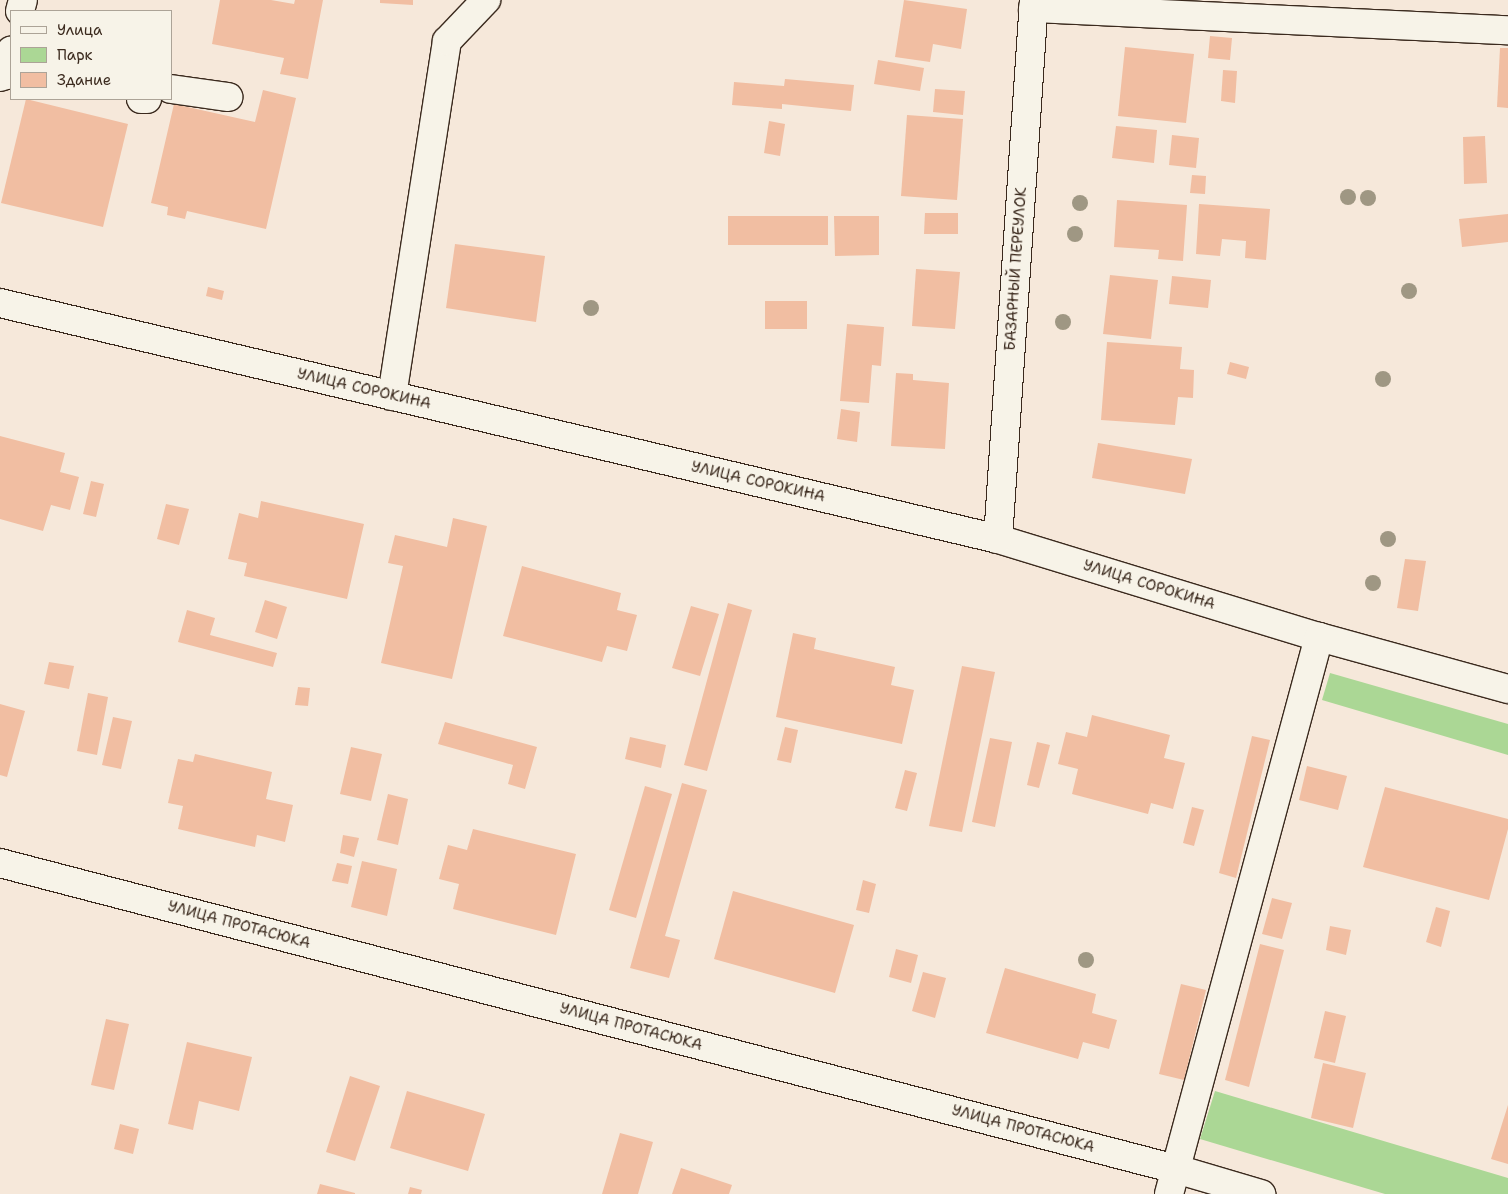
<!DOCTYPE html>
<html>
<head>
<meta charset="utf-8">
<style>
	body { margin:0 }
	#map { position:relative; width:1508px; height:1194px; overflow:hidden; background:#f6e8da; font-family:"Shantell Sans",sans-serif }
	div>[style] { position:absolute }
	.green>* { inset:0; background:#abd795 }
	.building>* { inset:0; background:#f1bea2 }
	.roads { filter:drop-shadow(1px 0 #3b2a1e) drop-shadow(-1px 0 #3b2a1e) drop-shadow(0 1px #3b2a1e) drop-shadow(0 -1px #3b2a1e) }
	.minor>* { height:28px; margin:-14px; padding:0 14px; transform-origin:14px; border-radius:14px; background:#f7f3e8 }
	.trees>* { width:16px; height:16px; margin:-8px; border-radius:50%; background:#9f9783 }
	span { translate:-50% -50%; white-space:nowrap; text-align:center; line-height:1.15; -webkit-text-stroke:4px #f7f3e8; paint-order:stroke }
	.street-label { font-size:15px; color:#3b2a1e }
	.legend { position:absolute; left:10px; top:10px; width:162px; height:90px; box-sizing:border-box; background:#f7f3e8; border:1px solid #aca397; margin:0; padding:6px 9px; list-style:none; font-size:15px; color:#3b2a1e }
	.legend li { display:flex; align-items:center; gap:10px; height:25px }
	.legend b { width:25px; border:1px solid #aca397 }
</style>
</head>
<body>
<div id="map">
	<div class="green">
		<div style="clip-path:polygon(1330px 673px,1508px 724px,1508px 755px,1322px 700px)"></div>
		<div style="clip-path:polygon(1215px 1091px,1508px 1178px,1508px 1194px,1385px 1194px,1200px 1139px)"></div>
	</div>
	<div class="building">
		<div style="clip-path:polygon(220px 0,271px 0,294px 4px,295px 0,323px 0,308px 79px,280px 74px,284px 58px,212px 44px)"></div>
		<div style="clip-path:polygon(380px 0,413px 0,413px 5px,380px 3px)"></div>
		<div style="clip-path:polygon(904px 0,967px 9px,961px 49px,933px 44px,930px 62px,895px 57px)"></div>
		<div style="clip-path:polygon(1210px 36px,1232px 38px,1230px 60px,1208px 58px)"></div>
		<div style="clip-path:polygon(1125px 47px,1194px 54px,1186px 123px,1118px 116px)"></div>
		<div style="clip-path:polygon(1500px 48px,1508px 48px,1508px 108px,1497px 107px)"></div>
		<div style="clip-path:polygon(878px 60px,924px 68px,920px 91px,874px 84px)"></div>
		<div style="clip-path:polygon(1223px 70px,1237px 71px,1235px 103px,1221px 101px)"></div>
		<div style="clip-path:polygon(785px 79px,854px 85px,851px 111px,782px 104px,782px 109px,732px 105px,734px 82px,784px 86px)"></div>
		<div style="clip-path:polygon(935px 89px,965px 91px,963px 115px,933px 112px)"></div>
		<div style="clip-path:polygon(263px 90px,296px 98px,266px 229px,187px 211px,185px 219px,167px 215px,168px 207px,151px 203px,174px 104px,255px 122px)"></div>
		<div style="clip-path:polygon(26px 99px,128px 124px,103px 227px,1px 203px)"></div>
		<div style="clip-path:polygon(907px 115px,963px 119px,957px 200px,901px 196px)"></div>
		<div style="clip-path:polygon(769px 121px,785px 124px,780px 156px,764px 153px)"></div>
		<div style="clip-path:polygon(1116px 126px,1157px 130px,1154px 163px,1112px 158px)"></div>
		<div style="clip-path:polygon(1172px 135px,1199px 138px,1196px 168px,1169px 165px)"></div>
		<div style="clip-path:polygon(1485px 136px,1487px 183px,1464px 184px,1463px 137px)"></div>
		<div style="clip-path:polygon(1192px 175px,1206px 176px,1205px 194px,1190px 193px)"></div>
		<div style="clip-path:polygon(1117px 200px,1187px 205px,1183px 261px,1158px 259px,1159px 250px,1114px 247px)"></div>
		<div style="clip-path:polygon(1199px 204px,1270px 209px,1266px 260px,1245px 258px,1246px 241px,1222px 239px,1220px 256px,1196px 254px)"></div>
		<div style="clip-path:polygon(925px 213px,958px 213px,958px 234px,924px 234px)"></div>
		<div style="clip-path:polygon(1508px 214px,1508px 242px,1462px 247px,1459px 219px)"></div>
		<div style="clip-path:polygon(728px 216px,828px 216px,828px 245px,728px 245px)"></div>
		<div style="clip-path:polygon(834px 216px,879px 216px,879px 255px,835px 256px)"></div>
		<div style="clip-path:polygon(455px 244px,545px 256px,536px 322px,446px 308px)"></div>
		<div style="clip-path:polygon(916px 269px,960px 272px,955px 329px,912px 326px)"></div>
		<div style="clip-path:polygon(1110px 275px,1158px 280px,1151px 339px,1103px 334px)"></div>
		<div style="clip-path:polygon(1172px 276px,1211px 280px,1208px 308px,1169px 304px)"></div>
		<div style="clip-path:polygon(208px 287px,224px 291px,222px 300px,206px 296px)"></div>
		<div style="clip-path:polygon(765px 301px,807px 301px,807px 329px,765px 329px)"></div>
		<div style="clip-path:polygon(847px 324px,884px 327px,881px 366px,872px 365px,869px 403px,840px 401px)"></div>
		<div style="clip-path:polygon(1107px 342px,1182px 347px,1180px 369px,1194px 370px,1193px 398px,1178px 397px,1175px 425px,1101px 420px)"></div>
		<div style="clip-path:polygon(1230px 362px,1249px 367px,1246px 379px,1227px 374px)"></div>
		<div style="clip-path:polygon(896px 373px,913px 374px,913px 380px,949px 383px,945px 449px,891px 446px)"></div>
		<div style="clip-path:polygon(841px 409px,860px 412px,857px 442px,837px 439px)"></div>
		<div style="clip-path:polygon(0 436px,65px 453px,60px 472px,79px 477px,70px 510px,51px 505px,43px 531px,0 519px)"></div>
		<div style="clip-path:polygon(1098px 443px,1192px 459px,1185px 494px,1092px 478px)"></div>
		<div style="clip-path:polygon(91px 481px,104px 484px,96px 517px,83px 514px)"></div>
		<div style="clip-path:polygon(261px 501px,364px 524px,347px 599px,244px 576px,247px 563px,228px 559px,239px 513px,258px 518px)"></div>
		<div style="clip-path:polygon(166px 504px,189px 509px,179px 545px,157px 539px)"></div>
		<div style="clip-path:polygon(453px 518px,487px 526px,452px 679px,381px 663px,403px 566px,388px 563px,395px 535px,447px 547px)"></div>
		<div style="clip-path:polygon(1405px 559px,1426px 561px,1418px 611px,1397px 608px)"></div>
		<div style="clip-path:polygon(522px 566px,621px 593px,617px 610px,637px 615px,627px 651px,607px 646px,602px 662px,503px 636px)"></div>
		<div style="clip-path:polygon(265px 600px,287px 607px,277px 639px,255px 632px)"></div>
		<div style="clip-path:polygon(728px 603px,752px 610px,707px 771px,684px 765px)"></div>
		<div style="clip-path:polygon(691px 606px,719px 614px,700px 676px,672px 668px)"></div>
		<div style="clip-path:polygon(187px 610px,215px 618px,210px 635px,277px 653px,273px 667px,178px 642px)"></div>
		<div style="clip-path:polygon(793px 633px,816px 638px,814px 649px,895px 667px,891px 685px,914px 690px,902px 744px,776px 717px)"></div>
		<div style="clip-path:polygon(49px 662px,74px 666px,69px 689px,44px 684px)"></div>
		<div style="clip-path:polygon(962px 666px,995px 672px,962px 832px,929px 826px)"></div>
		<div style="clip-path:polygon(298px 687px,310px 688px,308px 706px,295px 705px)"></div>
		<div style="clip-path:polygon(88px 693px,108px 697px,97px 755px,77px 751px)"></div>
		<div style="clip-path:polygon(0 704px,25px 711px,7px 777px,0 775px)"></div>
		<div style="clip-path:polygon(1092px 715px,1170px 735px,1164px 758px,1185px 763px,1173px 809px,1151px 803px,1148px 814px,1072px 794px,1078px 769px,1058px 764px,1066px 732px,1087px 737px)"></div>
		<div style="clip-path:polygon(113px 717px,132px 721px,121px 769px,102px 765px)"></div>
		<div style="clip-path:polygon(445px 722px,537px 747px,525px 789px,508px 784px,513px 765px,438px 744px)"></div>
		<div style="clip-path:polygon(785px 727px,798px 730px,791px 763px,777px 760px)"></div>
		<div style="clip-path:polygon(1252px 736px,1270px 740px,1236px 878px,1219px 873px)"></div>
		<div style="clip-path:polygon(630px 737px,666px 745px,661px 768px,625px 759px)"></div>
		<div style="clip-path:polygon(990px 738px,1012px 742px,995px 827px,972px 822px)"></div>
		<div style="clip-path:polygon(1037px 742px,1050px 745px,1039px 788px,1027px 785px)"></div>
		<div style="clip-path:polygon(351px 747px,382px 754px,371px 801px,340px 794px)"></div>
		<div style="clip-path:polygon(195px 754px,272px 772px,266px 799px,293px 805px,285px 842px,257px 835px,255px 847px,178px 829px,183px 806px,168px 803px,178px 759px,193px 762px)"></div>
		<div style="clip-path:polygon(1307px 766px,1347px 776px,1338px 810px,1299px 800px)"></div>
		<div style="clip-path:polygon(905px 770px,917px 773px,907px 811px,895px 808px)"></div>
		<div style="clip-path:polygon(682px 783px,707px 790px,665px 936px,680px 940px,669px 978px,630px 968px)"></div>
		<div style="clip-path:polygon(645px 786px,672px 794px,636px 918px,609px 910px)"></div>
		<div style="clip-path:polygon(1385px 787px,1508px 819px,1508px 829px,1489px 900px,1363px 867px)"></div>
		<div style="clip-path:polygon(388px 794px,408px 799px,398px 845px,377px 840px)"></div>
		<div style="clip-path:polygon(1192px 807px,1204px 810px,1194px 846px,1183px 843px)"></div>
		<div style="clip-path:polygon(473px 829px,576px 854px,556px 935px,453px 909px,459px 884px,439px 879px,448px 845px,467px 850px)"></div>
		<div style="clip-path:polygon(343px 835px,359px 838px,354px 857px,340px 853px)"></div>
		<div style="clip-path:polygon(362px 861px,397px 869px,387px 916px,351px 907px)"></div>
		<div style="clip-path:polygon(337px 863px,352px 866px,348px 884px,332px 881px)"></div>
		<div style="clip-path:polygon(863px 880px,876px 884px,869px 913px,856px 910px)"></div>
		<div style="clip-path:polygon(733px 891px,854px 925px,835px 993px,714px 959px)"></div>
		<div style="clip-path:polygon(1272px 898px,1292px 903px,1282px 939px,1262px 934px)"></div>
		<div style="clip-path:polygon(1436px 907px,1450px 911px,1441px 947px,1426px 942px)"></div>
		<div style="clip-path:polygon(1330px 926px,1351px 930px,1346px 955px,1326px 950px)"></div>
		<div style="clip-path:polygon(1260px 944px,1284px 950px,1249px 1087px,1225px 1080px)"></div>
		<div style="clip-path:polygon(896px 949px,918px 955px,911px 983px,889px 977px)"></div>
		<div style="clip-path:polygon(1005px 968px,1096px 994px,1092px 1013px,1117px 1020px,1109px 1049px,1083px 1042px,1078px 1059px,986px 1033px)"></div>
		<div style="clip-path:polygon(923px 972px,946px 978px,935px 1018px,912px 1011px)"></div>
		<div style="clip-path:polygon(1181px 984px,1206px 990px,1184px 1080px,1159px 1074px)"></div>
		<div style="clip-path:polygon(1325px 1011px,1346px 1016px,1335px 1063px,1314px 1058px)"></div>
		<div style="clip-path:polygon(106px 1019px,129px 1024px,114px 1090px,91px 1085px)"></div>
		<div style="clip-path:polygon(187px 1042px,252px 1057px,239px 1111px,199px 1101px,193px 1130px,168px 1124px)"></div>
		<div style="clip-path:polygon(1323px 1063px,1366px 1073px,1353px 1128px,1311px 1118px)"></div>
		<div style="clip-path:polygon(350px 1076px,380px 1086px,355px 1161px,326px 1152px)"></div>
		<div style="clip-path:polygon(407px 1091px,485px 1114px,468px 1171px,390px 1148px)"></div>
		<div style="clip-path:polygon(1508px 1105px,1508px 1164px,1491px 1159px)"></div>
		<div style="clip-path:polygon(120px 1124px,139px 1129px,133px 1154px,114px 1149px)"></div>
		<div style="clip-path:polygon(620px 1133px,653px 1142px,638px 1194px,602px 1194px)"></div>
		<div style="clip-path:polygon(681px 1168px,732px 1185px,729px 1194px,672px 1194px)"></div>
		<div style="clip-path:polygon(320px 1184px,355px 1193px,355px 1194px,317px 1194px)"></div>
		<div style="clip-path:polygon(410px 1187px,422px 1190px,421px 1194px,408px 1194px)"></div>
	</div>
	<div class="roads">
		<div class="minor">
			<div style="left:1033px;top:8px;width:476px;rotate:2.7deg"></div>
			<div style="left:20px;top:11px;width:11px;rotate:-75deg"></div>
			<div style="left:0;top:77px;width:6px;rotate:-18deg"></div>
			<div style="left:6px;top:75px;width:25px;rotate:-78deg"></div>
			<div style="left:171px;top:89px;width:58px;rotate:8deg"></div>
			<div style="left:141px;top:99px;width:6px"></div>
			<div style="left:0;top:303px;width:1026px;rotate:13.3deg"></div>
			<div style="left:998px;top:539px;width:336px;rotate:17deg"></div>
			<div style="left:1319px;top:637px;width:196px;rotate:15.4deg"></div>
			<div style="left:392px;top:396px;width:359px;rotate:-81.2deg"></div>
			<div style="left:447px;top:41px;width:57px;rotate:-46.4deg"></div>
			<div style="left:998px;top:539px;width:540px;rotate:-86.18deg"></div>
			<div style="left:0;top:863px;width:1215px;rotate:14.59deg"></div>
			<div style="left:1176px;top:1169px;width:89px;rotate:16.4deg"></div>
			<div style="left:1169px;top:1194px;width:577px;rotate:-74.93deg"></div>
		</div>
	</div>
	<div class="trees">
		<div style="left:1348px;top:197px"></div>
		<div style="left:1368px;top:198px"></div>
		<div style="left:1080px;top:203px"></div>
		<div style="left:1075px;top:234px"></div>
		<div style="left:1409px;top:291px"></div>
		<div style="left:591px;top:308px"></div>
		<div style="left:1063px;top:322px"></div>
		<div style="left:1383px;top:379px"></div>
		<div style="left:1388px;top:539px"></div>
		<div style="left:1373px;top:583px"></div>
		<div style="left:1086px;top:960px"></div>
	</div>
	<div class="street-label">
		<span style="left:1016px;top:269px;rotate:-86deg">БАЗАРНЫЙ ПЕРЕУЛОК</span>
		<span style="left:364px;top:389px;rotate:13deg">УЛИЦА СОРОКИНА</span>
		<span style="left:758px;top:482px;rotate:13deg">УЛИЦА СОРОКИНА</span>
		<span style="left:1149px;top:585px;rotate:17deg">УЛИЦА СОРОКИНА</span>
		<span style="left:239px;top:925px;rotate:15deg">УЛИЦА ПРОТАСЮКА</span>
		<span style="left:631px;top:1027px;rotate:15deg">УЛИЦА ПРОТАСЮКА</span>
		<span style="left:1023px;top:1129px;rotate:15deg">УЛИЦА ПРОТАСЮКА</span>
	</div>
	<ul class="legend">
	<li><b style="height:6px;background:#f7f3e8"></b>Улица</li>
	<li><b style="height:14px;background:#abd795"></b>Парк</li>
	<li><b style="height:14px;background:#f1bea2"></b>Здание</li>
	</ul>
</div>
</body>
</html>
